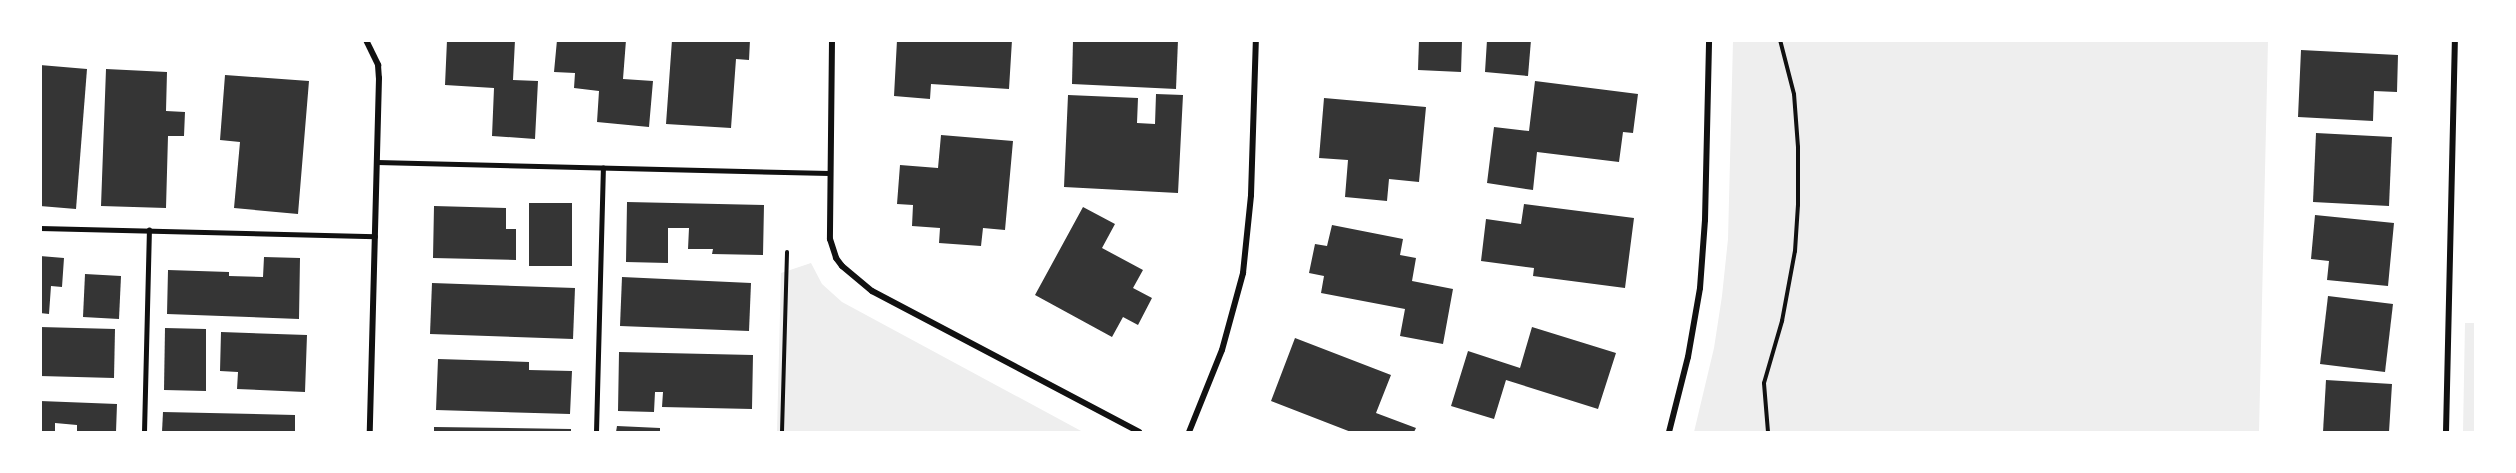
<!DOCTYPE html>
<html>
<head>
<meta charset="utf-8">
<style>
	body { margin:0 }
	#map { position:relative; width:2516px; height:473px; overflow:hidden; background:#fff; font-family:"Times New Roman",serif }
	div>[style] { position:absolute }
	.green>* { inset:0; background:#eee }
	.building>* { inset:0; background:#353535 }
	.path>* { height:4px; margin:-2px; padding:0 2px; transform-origin:2px; border-radius:2px; background:#111 }
	.service>* { height:4.5px; margin:-2.25px; padding:0 2.25px; transform-origin:2.25px; border-radius:2.25px; background:#111 }
	.minor>* { height:6px; margin:-3px; padding:0 3px; transform-origin:3px; border-radius:3px; background:#111 }
	span { translate:-50% -50%; white-space:nowrap; text-align:center; line-height:1.15; -webkit-text-stroke:6px #fff; paint-order:stroke }
	.frame { position:absolute; inset:0; border:42px solid #fff; pointer-events:none }
</style>
</head>
<body>
<div id="map">
	<div class="green">
		<div style="clip-path:polygon(1733px 41px,2268px 41px,2259px 432px,1694px 432px,1714px 348px,1722px 296px,1728px 239px)"></div>
		<div style="clip-path:polygon(811px 263px,822px 284px,842px 302px,1083px 432px,777px 432px,781px 273px)"></div>
		<div style="clip-path:polygon(2465px 323px,2475px 323px,2475px 432px,2463px 432px)"></div>
	</div>
	<div class="building">
		<div style="clip-path:polygon(447px 40px,515px 40px,513px 80px,538px 81px,535px 139px,492px 136px,494px 88px,445px 85px)"></div>
		<div style="clip-path:polygon(557px 40px,626px 40px,623px 79px,653px 81px,649px 127px,597px 122px,599px 91px,574px 88px,575px 73px,554px 72px)"></div>
		<div style="clip-path:polygon(672px 40px,750px 40px,749px 60px,736px 59px,731px 128px,666px 124px)"></div>
		<div style="clip-path:polygon(897px 40px,1012px 40px,1009px 89px,931px 84px,930px 99px,894px 96px)"></div>
		<div style="clip-path:polygon(1073px 40px,1178px 40px,1176px 89px,1072px 84px)"></div>
		<div style="clip-path:polygon(1419px 40px,1462px 40px,1461px 72px,1418px 70px)"></div>
		<div style="clip-path:polygon(1487px 40px,1531px 40px,1528px 76px,1485px 72px)"></div>
		<div style="clip-path:polygon(2301px 50px,2398px 55px,2397px 92px,2374px 91px,2373px 121px,2298px 117px)"></div>
		<div style="clip-path:polygon(40px 65px,87px 69px,76px 209px,40px 206px)"></div>
		<div style="clip-path:polygon(106px 69px,167px 72px,166px 111px,185px 112px,184px 136px,168px 136px,166px 208px,101px 206px)"></div>
		<div style="clip-path:polygon(225px 75px,309px 81px,298px 214px,234px 208px,240px 142px,220px 140px)"></div>
		<div style="clip-path:polygon(1535px 81px,1638px 94px,1633px 133px,1623px 132px,1619px 162px,1537px 152px,1533px 190px,1487px 183px,1494px 127px,1529px 131px)"></div>
		<div style="clip-path:polygon(1156px 94px,1183px 95px,1178px 193px,1064px 187px,1068px 95px,1138px 98px,1137px 123px,1155px 124px)"></div>
		<div style="clip-path:polygon(1324px 98px,1426px 107px,1419px 182px,1389px 179px,1387px 201px,1345px 197px,1348px 160px,1319px 158px)"></div>
		<div style="clip-path:polygon(2316px 133px,2392px 137px,2389px 206px,2313px 202px)"></div>
		<div style="clip-path:polygon(941px 135px,1013px 141px,1005px 230px,983px 228px,981px 246px,939px 243px,940px 228px,912px 226px,913px 205px,897px 204px,900px 165px,938px 168px)"></div>
		<div style="clip-path:polygon(627px 202px,764px 205px,763px 255px,712px 254px,713px 249px,688px 249px,689px 228px,668px 228px,668px 263px,626px 262px)"></div>
		<div style="clip-path:polygon(529px 203px,572px 203px,572px 266px,529px 266px)"></div>
		<div style="clip-path:polygon(1524px 204px,1634px 218px,1625px 288px,1533px 276px,1534px 268px,1481px 261px,1486px 219px,1521px 224px)"></div>
		<div style="clip-path:polygon(434px 206px,506px 208px,506px 229px,516px 229px,516px 260px,433px 258px)"></div>
		<div style="clip-path:polygon(1083px 207px,1115px 224px,1102px 248px,1143px 270px,1133px 288px,1152px 298px,1138px 325px,1123px 317px,1112px 337px,1035px 295px)"></div>
		<div style="clip-path:polygon(2315px 215px,2394px 223px,2388px 286px,2327px 280px,2329px 261px,2311px 259px)"></div>
		<div style="clip-path:polygon(1332px 225px,1403px 239px,1400px 255px,1416px 258px,1412px 281px,1453px 289px,1443px 344px,1400px 336px,1405px 309px,1321px 293px,1324px 276px,1309px 273px,1315px 244px,1327px 246px)"></div>
		<div style="clip-path:polygon(40px 256px,64px 258px,62px 287px,51px 286px,49px 314px,40px 313px)"></div>
		<div style="clip-path:polygon(264px 257px,300px 258px,299px 319px,167px 314px,168px 270px,229px 272px,229px 276px,263px 277px)"></div>
		<div style="clip-path:polygon(85px 274px,121px 276px,119px 319px,83px 317px)"></div>
		<div style="clip-path:polygon(622px 277px,751px 283px,749px 331px,620px 326px)"></div>
		<div style="clip-path:polygon(432px 283px,575px 288px,573px 339px,430px 334px)"></div>
		<div style="clip-path:polygon(2328px 296px,2393px 304px,2385px 372px,2320px 364px)"></div>
		<div style="clip-path:polygon(40px 327px,115px 329px,114px 378px,40px 376px)"></div>
		<div style="clip-path:polygon(1532px 327px,1616px 353px,1598px 409px,1506px 380px,1494px 419px,1451px 406px,1468px 351px,1520px 368px)"></div>
		<div style="clip-path:polygon(165px 328px,206px 329px,206px 391px,164px 390px)"></div>
		<div style="clip-path:polygon(221px 332px,307px 335px,305px 392px,237px 389px,238px 372px,220px 371px)"></div>
		<div style="clip-path:polygon(1295px 338px,1391px 375px,1376px 413px,1416px 428px,1414px 432px,1351px 432px,1271px 401px)"></div>
		<div style="clip-path:polygon(619px 352px,753px 355px,752px 409px,662px 407px,663px 392px,655px 392px,654px 412px,618px 411px)"></div>
		<div style="clip-path:polygon(438px 359px,529px 362px,529px 370px,572px 371px,570px 414px,436px 410px)"></div>
		<div style="clip-path:polygon(2326px 380px,2392px 384px,2389px 432px,2323px 432px)"></div>
		<div style="clip-path:polygon(40px 401px,117px 404px,116px 432px,77px 432px,77px 425px,55px 423px,55px 432px,40px 432px)"></div>
		<div style="clip-path:polygon(163px 412px,295px 415px,295px 432px,162px 432px)"></div>
		<div style="clip-path:polygon(617px 426px,660px 428px,660px 432px,616px 432px)"></div>
		<div style="clip-path:polygon(434px 427px,571px 429px,571px 432px,434px 432px)"></div>
	</div>
	<div class="path">
		<div style="left:782px;top:432px;width:180px;rotate:-88.4deg"></div>
		<div style="left:1768px;top:432px;width:49px;rotate:-94.7deg"></div>
		<div style="left:1764px;top:383px;width:65px;rotate:-73.8deg"></div>
		<div style="left:1782px;top:321px;width:71px;rotate:-79.5deg"></div>
		<div style="left:1795px;top:251px;width:46px;rotate:-86.3deg"></div>
		<div style="left:1798px;top:205px;width:58px;rotate:-90deg"></div>
		<div style="left:1798px;top:147px;width:53px;rotate:-94.3deg"></div>
		<div style="left:1794px;top:94px;width:56px;rotate:-104.5deg"></div>
	</div>
	<div class="service">
		<div style="left:377px;top:162px;width:452px;rotate:1.4deg"></div>
		<div style="left:40px;top:228px;width:335px;rotate:1.4deg"></div>
		<div style="left:144px;top:432px;width:202px;rotate:-88.6deg"></div>
		<div style="left:596px;top:432px;width:264px;rotate:-88.5deg"></div>
	</div>
	<div class="minor">
		<div style="left:366px;top:40px;width:28px;rotate:64deg"></div>
		<div style="left:378px;top:65px;width:13px;rotate:86deg"></div>
		<div style="left:379px;top:78px;width:354px;rotate:91.5deg"></div>
		<div style="left:832px;top:40px;width:199px;rotate:90.6deg"></div>
		<div style="left:830px;top:239px;width:20px;rotate:72deg"></div>
		<div style="left:836px;top:258px;width:10px;rotate:53deg"></div>
		<div style="left:842px;top:266px;width:39px;rotate:40deg"></div>
		<div style="left:872px;top:291px;width:302px;rotate:27.8deg"></div>
		<div style="left:1189px;top:432px;width:88px;rotate:-68.1deg"></div>
		<div style="left:1222px;top:350px;width:80px;rotate:-74.7deg"></div>
		<div style="left:1243px;top:273px;width:78px;rotate:-84.1deg"></div>
		<div style="left:1251px;top:195px;width:155px;rotate:-88.2deg"></div>
		<div style="left:1669px;top:432px;width:77px;rotate:-75.8deg"></div>
		<div style="left:1688px;top:357px;width:70px;rotate:-80.1deg"></div>
		<div style="left:1700px;top:288px;width:68px;rotate:-85.8deg"></div>
		<div style="left:1705px;top:220px;width:180px;rotate:-88.7deg"></div>
		<div style="left:2446px;top:432px;width:392px;rotate:-88.7deg"></div>
	</div>
	<div class="frame"></div>
</div>
</body>
</html>
